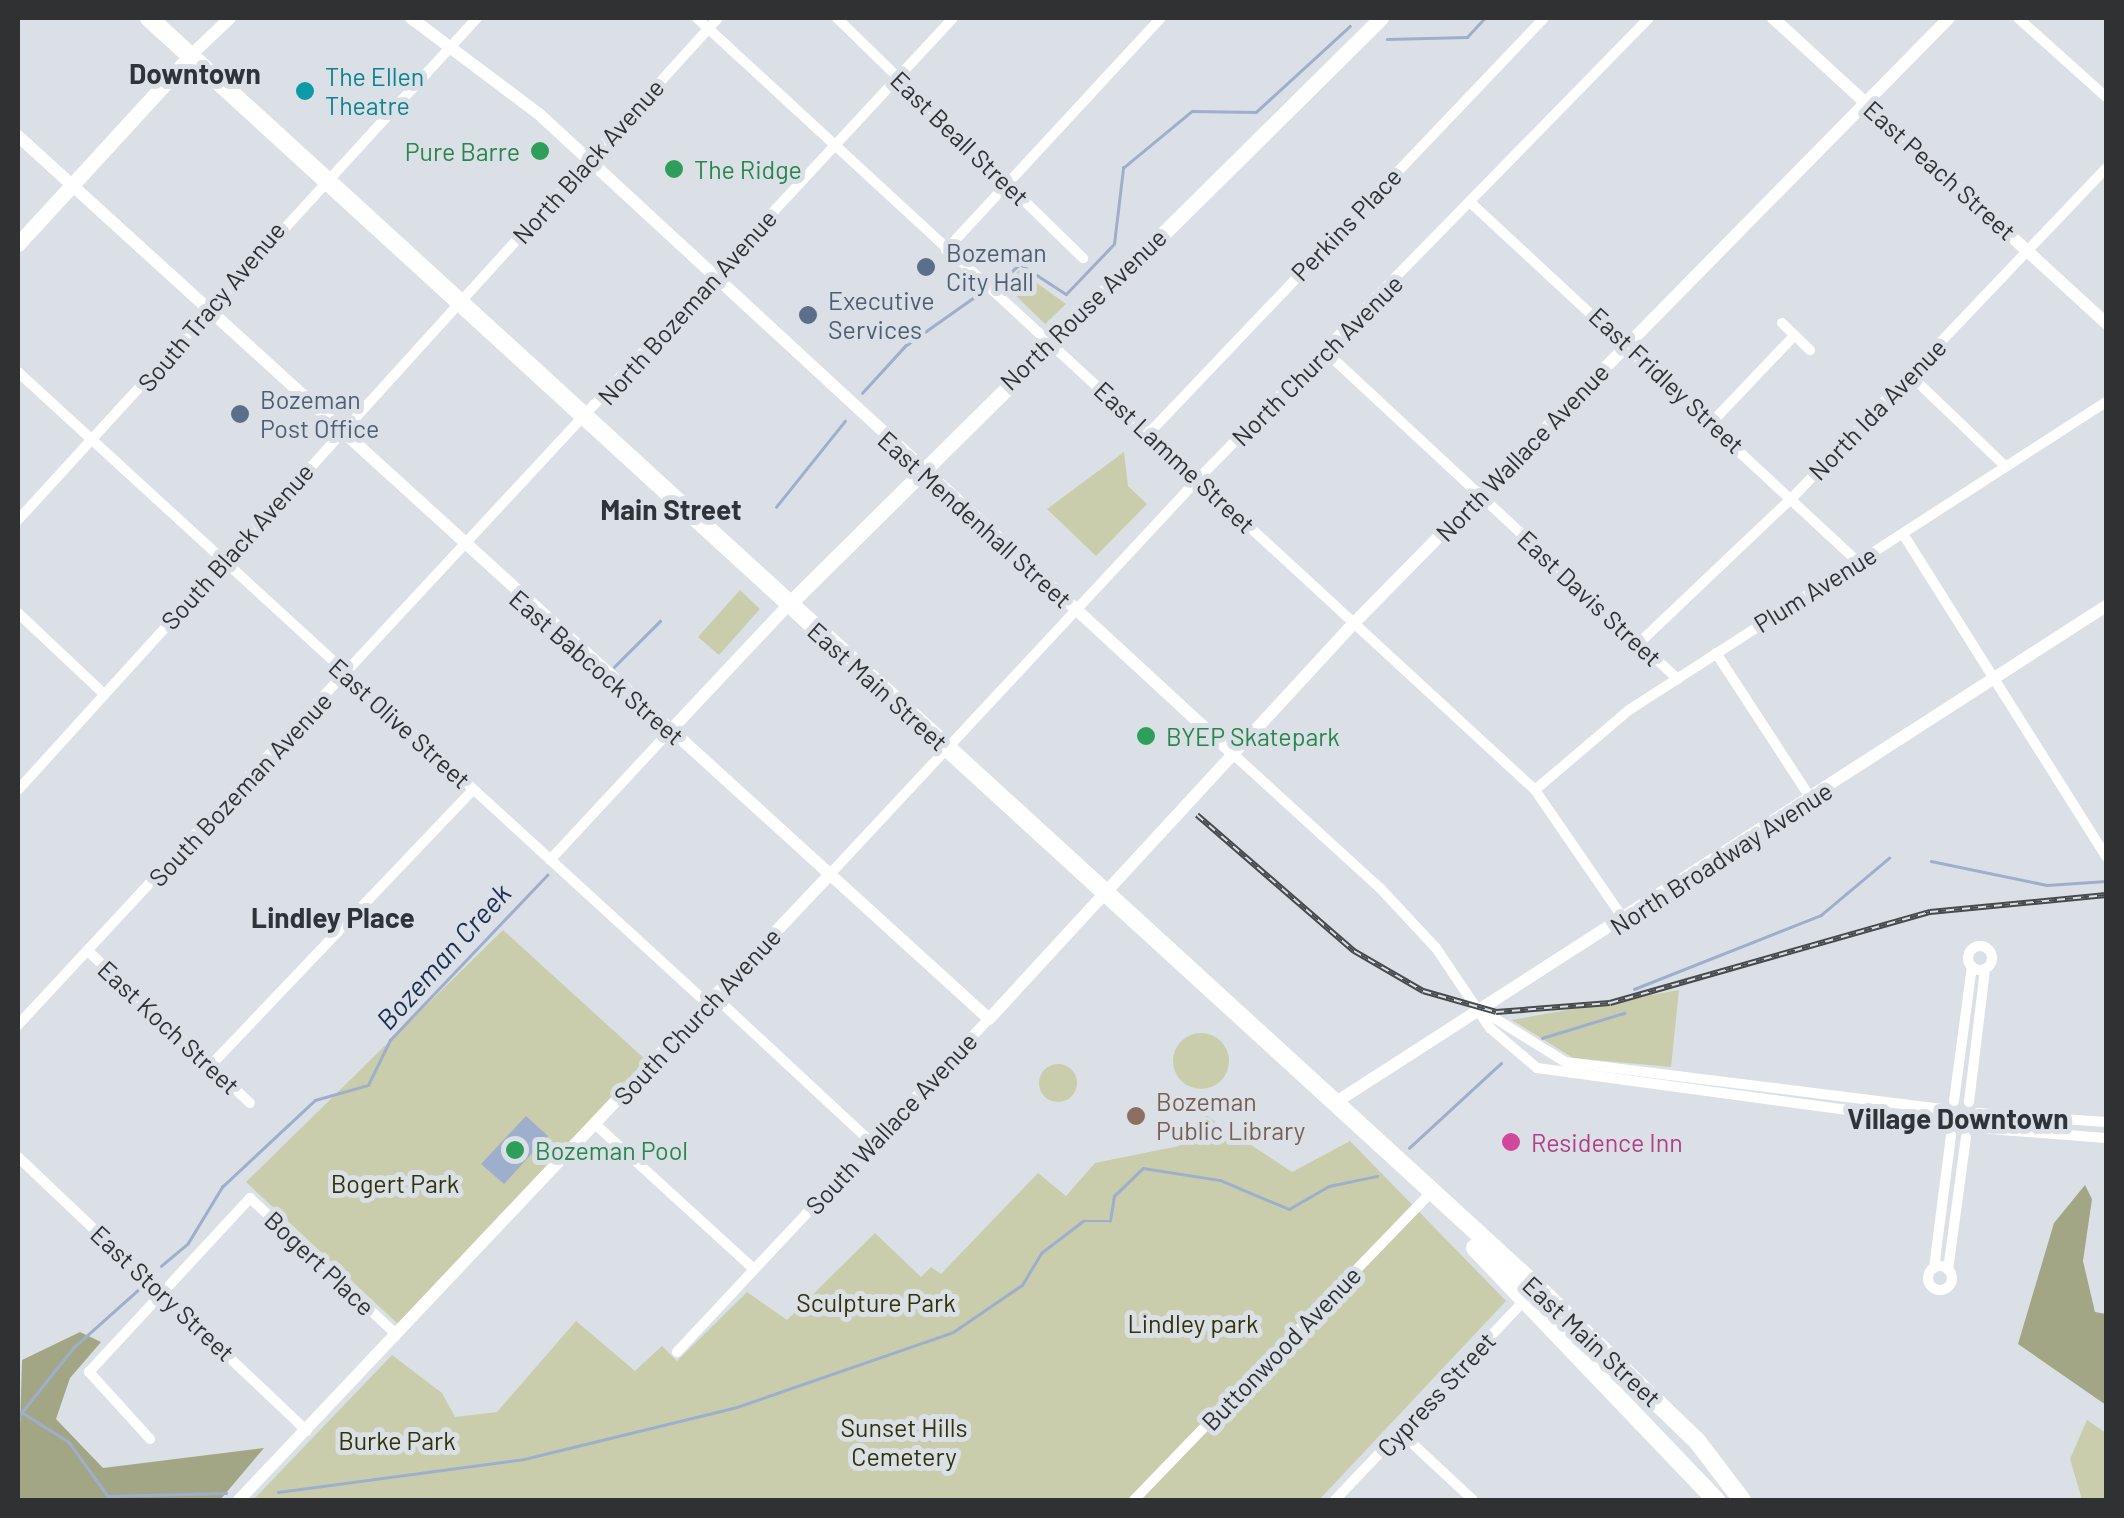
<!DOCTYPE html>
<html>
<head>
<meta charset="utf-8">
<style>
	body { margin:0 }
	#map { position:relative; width:2124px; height:1518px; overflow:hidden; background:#dae0e6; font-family:Barlow,sans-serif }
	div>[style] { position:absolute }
	.green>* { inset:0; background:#cacdab }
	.round { border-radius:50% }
	.forest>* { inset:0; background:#a3a685 }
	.water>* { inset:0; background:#9dafcc }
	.stream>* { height:2.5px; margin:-1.25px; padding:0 1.25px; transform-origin:1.25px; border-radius:1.25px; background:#9dafcc }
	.minor>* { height:10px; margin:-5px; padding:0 5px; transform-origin:5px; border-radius:5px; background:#fff }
	.minor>.ring { margin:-5px; padding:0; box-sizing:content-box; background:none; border:10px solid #fff; border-radius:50% }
	.tertiary>* { height:12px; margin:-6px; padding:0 6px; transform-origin:6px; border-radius:6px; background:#fff }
	.secondary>* { height:15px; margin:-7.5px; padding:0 7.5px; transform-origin:7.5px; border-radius:7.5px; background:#fff }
	.trunk>* { height:18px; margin:-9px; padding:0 9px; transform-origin:9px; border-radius:9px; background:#fff }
	.rail>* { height:6px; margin-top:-3px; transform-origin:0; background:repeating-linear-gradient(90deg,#dae0e6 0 8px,#474a4d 0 16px); box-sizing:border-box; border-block:2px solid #474a4d }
	.dots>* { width:28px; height:28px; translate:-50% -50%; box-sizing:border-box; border:5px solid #dae0e6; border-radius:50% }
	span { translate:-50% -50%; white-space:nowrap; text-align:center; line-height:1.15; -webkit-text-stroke:10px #dae0e6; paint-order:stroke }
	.culture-label { font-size:25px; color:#0d838f }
	.left { translate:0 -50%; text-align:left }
	.street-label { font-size:25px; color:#2f3133 }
	.leisure-label { font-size:25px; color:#27864d }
	.right { translate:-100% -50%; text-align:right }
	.service-label { font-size:25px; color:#4e5e75 }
	.education-label { font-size:25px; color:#785e54 }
	.hotel-label { font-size:25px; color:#b23c85 }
	.park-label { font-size:25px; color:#313208 }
	.neighbourhood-label { font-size:28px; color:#2f3439; font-weight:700 }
	.water-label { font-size:28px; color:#172f56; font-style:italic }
	.frame { position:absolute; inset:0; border:20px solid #2f3133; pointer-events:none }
</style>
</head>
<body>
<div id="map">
	<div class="green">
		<div style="clip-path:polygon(1019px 270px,1066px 304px,1045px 324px,1005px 285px)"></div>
		<div style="clip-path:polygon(1124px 452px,1128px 486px,1147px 504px,1096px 556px,1047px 509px)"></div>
		<div style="clip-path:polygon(740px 590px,760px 609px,719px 655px,698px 637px)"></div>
		<div style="clip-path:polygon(503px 930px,647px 1061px,399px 1325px,246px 1182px)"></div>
		<div style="clip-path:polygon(1679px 990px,1671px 1067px,1573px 1058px,1512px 1020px)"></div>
		<div class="round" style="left:1173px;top:1033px;width:56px;height:56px"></div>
		<div class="round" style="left:1039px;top:1064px;width:38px;height:38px"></div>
		<div style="clip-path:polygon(1207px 1116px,1292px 1172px,1350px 1141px,1506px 1301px,1319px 1500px,253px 1500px,392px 1355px,442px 1393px,455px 1417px,497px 1412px,576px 1321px,635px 1371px,662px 1346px,677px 1361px,747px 1292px,787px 1320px,875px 1233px,921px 1277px,931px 1267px,941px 1274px,1038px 1173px,1066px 1196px,1095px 1163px,1179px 1146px)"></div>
		<div style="clip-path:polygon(2087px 1420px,2106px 1433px,2106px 1500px,2082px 1500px,2070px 1459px)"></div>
	</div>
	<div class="forest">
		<div style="clip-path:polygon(2085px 1185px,2092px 1199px,2083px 1261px,2095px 1312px,2106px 1314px,2106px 1405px,2018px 1344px,2054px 1223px)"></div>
		<div style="clip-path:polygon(80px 1332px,101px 1342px,70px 1378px,56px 1419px,103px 1468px,264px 1448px,220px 1500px,18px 1500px,22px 1360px)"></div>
	</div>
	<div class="water">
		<div style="clip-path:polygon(526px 1116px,548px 1136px,504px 1184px,481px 1164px)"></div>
	</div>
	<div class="stream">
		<div style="left:1387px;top:39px;width:80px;rotate:-1.4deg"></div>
		<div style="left:1467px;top:37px;width:26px;rotate:-47deg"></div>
		<div style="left:1002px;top:280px;width:24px;rotate:-42deg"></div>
		<div style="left:1020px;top:264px;width:55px;rotate:33.1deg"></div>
		<div style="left:1066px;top:294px;width:69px;rotate:-46.2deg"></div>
		<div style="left:1114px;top:244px;width:77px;rotate:-83.2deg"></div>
		<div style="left:1123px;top:168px;width:89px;rotate:-39.6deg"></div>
		<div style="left:1192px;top:111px;width:64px;rotate:0.9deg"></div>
		<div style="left:1256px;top:112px;width:127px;rotate:-42.5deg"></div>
		<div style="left:862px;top:393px;width:64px;rotate:-47.5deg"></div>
		<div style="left:905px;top:346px;width:83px;rotate:-35.2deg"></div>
		<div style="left:776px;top:507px;width:110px;rotate:-51.3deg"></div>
		<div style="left:614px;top:667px;width:65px;rotate:-45deg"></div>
		<div style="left:1931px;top:861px;width:118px;rotate:11.7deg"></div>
		<div style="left:2047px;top:885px;width:59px;rotate:-3.9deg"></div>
		<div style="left:1634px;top:989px;width:201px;rotate:-21.6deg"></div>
		<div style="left:1821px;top:915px;width:89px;rotate:-40deg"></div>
		<div style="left:1542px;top:1038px;width:86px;rotate:-17deg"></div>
		<div style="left:1409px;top:1148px;width:125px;rotate:-42.7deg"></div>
		<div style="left:161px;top:1266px;width:35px;rotate:-40deg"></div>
		<div style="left:188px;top:1243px;width:66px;rotate:-58.7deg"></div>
		<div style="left:222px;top:1187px;width:127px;rotate:-43.1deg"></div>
		<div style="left:315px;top:1100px;width:55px;rotate:-15.8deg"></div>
		<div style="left:368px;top:1085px;width:50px;rotate:-63.9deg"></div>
		<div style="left:390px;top:1040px;width:228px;rotate:-46.4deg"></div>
		<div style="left:23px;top:1413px;width:54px;rotate:32.2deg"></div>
		<div style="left:69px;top:1442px;width:67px;rotate:54.2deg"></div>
		<div style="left:108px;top:1496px;width:118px;rotate:-1.5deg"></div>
		<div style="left:18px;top:1417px;width:88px;rotate:-51.4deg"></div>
		<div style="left:73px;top:1348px;width:90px;rotate:-41.8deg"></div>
		<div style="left:278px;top:1492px;width:248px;rotate:-7.6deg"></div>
		<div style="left:524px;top:1459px;width:219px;rotate:-13.7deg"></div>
		<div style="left:737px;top:1407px;width:229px;rotate:-19.1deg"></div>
		<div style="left:953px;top:1332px;width:83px;rotate:-34.3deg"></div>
		<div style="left:1022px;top:1285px;width:37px;rotate:-59deg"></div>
		<div style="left:1041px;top:1253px;width:53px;rotate:-37.3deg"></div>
		<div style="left:1083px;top:1221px;width:27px"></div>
		<div style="left:1110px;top:1221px;width:25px;rotate:-81deg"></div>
		<div style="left:1114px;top:1196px;width:40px;rotate:-44deg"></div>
		<div style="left:1143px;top:1168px;width:78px;rotate:8.9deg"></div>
		<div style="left:1220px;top:1180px;width:75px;rotate:22.8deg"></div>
		<div style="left:1289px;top:1209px;width:46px;rotate:-29.9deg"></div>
		<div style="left:1329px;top:1186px;width:49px;rotate:-11.8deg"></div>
	</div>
	<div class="minor">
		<div style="left:697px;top:18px;width:1139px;rotate:42.65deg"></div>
		<div style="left:1535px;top:790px;width:159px;rotate:55.5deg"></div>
		<div style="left:837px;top:18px;width:344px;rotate:44.3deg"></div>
		<div style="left:2018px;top:18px;width:118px;rotate:41.9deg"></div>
		<div style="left:1471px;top:203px;width:528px;rotate:42.85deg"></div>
		<div style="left:946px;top:250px;width:316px;rotate:-47.2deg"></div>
		<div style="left:1782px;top:323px;width:39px;rotate:44deg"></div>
		<div style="left:1327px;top:353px;width:479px;rotate:42.9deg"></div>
		<div style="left:18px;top:372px;width:936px;rotate:42.49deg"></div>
		<div style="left:1910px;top:375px;width:130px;rotate:43.8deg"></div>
		<div style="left:1712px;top:422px;width:119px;rotate:-46.4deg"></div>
		<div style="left:1150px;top:432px;width:572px;rotate:-46.42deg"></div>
		<div style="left:18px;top:520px;width:680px;rotate:-47.56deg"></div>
		<div style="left:1903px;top:534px;width:381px;rotate:57.8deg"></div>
		<div style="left:18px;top:613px;width:118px;rotate:43.3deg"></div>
		<div style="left:1639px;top:643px;width:212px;rotate:-43.5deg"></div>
		<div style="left:1793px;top:497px;width:454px;rotate:-46.4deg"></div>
		<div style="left:1716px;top:653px;width:174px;rotate:56.9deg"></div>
		<div style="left:1232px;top:753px;width:200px;rotate:42.4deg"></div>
		<div style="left:1380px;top:888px;width:82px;rotate:47deg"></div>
		<div style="left:1436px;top:948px;width:97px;rotate:56deg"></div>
		<div style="left:1490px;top:1028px;width:62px;rotate:40.4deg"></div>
		<div style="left:1537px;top:1068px;width:409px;rotate:7.7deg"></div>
		<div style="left:18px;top:790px;width:1042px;rotate:-47.8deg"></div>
		<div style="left:1535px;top:790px;width:123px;rotate:-40.4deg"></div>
		<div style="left:1629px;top:710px;width:568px;rotate:-32.85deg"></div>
		<div style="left:550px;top:860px;width:175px;rotate:-47.1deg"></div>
		<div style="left:831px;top:873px;width:541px;rotate:-47.02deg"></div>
		<div style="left:1200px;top:477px;width:642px;rotate:-45.63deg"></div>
		<div class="ring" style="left:1968px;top:946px;width:14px;height:14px"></div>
		<div style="left:88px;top:951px;width:222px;rotate:43.2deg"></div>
		<div style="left:715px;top:997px;width:214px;rotate:42.9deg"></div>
		<div style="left:1480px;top:1009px;width:100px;rotate:31.9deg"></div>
		<div style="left:1565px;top:1062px;width:382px;rotate:7.1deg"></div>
		<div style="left:18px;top:1025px;width:1374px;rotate:-47.12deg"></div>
		<div style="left:210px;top:1066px;width:381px;rotate:-46.4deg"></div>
		<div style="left:1954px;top:1101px;width:136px;rotate:-82.4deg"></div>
		<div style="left:1969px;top:1102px;width:134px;rotate:-83.1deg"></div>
		<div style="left:1978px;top:1113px;width:128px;rotate:4deg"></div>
		<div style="left:595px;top:1124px;width:215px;rotate:42.4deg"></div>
		<div style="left:1976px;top:1128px;width:130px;rotate:4.4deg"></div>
		<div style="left:18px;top:1157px;width:398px;rotate:43.5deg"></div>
		<div class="ring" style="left:1928px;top:1266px;width:14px;height:14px"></div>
		<div style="left:1934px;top:1268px;width:134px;rotate:-82.7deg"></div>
		<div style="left:1948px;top:1270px;width:134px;rotate:-82.3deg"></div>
		<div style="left:677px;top:1352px;width:456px;rotate:-46.9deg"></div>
		<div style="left:1400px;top:1432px;width:100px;rotate:43deg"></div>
		<div style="left:150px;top:1439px;width:91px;rotate:-132.3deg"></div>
		<div style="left:89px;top:1372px;width:237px;rotate:-47.2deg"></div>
		<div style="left:250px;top:1198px;width:200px;rotate:43deg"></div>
		<div style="left:1134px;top:1500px;width:423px;rotate:-46deg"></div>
		<div style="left:1335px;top:1500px;width:279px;rotate:-46.5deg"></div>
	</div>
	<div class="tertiary">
		<div style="left:411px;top:18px;width:160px;rotate:36.9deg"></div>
		<div style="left:539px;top:114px;width:943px;rotate:42.68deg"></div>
		<div style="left:1773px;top:18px;width:452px;rotate:42.5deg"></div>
		<div style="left:190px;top:56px;width:55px;rotate:-43.5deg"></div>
		<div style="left:18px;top:136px;width:1312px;rotate:42.28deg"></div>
		<div style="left:989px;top:1019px;width:537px;rotate:-47.34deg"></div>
		<div style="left:1353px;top:624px;width:850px;rotate:-45.48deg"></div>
		<div style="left:669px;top:732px;width:175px;rotate:-46.8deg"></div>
		<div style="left:1333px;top:1104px;width:920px;rotate:-32.79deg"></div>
		<div style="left:239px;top:1500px;width:862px;rotate:-46.64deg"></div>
	</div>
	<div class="secondary">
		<div style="left:18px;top:244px;width:255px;rotate:-47.5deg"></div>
		<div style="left:789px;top:604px;width:833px;rotate:-44.71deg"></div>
	</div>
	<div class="trunk">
		<div style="left:149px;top:18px;width:1881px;rotate:42.44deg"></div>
		<div style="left:1537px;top:1287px;width:222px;rotate:43.9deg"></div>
		<div style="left:1697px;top:1441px;width:74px;rotate:52.7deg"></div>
		<div style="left:1475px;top:1248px;width:349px;rotate:46.3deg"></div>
	</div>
	<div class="rail">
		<div style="left:1197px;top:815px;width:208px;rotate:40.9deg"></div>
		<div style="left:1354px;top:951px;width:80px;rotate:30.1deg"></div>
		<div style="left:1423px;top:991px;width:76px;rotate:16deg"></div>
		<div style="left:1496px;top:1012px;width:114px;rotate:-4.5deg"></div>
		<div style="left:1610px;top:1003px;width:333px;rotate:-15.9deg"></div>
		<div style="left:1930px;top:912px;width:177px;rotate:-5.5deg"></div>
	</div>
	<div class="dots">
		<div style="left:305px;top:91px;background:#0f9aa8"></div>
		<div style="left:540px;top:151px;background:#2e9e5b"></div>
		<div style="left:674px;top:169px;background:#2e9e5b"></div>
		<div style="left:926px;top:267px;background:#5c6f8a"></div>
		<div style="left:808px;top:315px;background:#5c6f8a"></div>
		<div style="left:240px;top:414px;background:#5c6f8a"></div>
		<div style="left:1146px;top:736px;background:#2e9e5b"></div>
		<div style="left:1136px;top:1116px;background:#8d6e63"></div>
		<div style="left:1511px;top:1142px;background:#d1479c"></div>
		<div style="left:515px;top:1150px;background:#2e9e5b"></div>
	</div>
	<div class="culture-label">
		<span class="left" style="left:325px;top:91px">The Ellen<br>Theatre</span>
	</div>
	<div class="street-label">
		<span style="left:960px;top:138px;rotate:44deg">East Beall Street</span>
		<span style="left:588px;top:161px;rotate:-48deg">North Black Avenue</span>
		<span style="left:1940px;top:170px;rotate:42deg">East Peach Street</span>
		<span style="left:1346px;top:224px;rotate:-46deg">Perkins Place</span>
		<span style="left:211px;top:306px;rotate:-50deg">South Tracy Avenue</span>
		<span style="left:687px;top:307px;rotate:-48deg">North Bozeman Avenue</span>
		<span style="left:1083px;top:309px;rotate:-44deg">North Rouse Avenue</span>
		<span style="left:1317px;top:360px;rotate:-45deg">North Church Avenue</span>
		<span style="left:1667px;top:380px;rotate:43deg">East Fridley Street</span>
		<span style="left:1877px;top:409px;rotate:-46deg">North Ida Avenue</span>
		<span style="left:1522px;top:452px;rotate:-46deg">North Wallace Avenue</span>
		<span style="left:1175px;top:457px;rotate:43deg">East Lamme Street</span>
		<span style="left:975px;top:519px;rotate:42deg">East Mendenhall Street</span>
		<span style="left:237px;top:546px;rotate:-48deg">South Black Avenue</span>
		<span style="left:1815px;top:589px;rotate:-32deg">Plum Avenue</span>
		<span style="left:1590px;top:598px;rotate:43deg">East Davis Street</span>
		<span style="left:597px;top:667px;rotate:41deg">East Babcock Street</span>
		<span style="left:878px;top:686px;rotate:42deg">East Main Street</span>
		<span style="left:400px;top:723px;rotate:42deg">East Olive Street</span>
		<span style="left:240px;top:789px;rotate:-47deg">South Bozeman Avenue</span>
		<span style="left:1721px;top:858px;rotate:-33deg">North Broadway Avenue</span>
		<span style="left:697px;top:1016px;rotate:-47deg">South Church Avenue</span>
		<span style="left:169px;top:1027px;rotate:43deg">East Koch Street</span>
		<span style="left:891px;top:1123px;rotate:-47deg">South Wallace Avenue</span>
		<span style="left:320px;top:1263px;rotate:43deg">Bogert Place</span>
		<span style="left:163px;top:1293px;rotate:43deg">East Story Street</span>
		<span style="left:1592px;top:1341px;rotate:43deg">East Main Street</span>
		<span style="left:1281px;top:1348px;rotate:-46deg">Buttonwood Avenue</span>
		<span style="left:1436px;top:1394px;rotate:-47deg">Cypress Street</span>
	</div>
	<div class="leisure-label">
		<span class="right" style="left:520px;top:151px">Pure Barre</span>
		<span class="left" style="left:694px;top:169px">The Ridge</span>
		<span class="left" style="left:1166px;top:736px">BYEP Skatepark</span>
		<span class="left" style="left:535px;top:1150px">Bozeman Pool</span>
	</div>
	<div class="service-label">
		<span class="left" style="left:946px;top:267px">Bozeman<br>City Hall</span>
		<span class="left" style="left:828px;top:315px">Executive<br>Services</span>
		<span class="left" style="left:260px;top:414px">Bozeman<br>Post Office</span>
	</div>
	<div class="education-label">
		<span class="left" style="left:1156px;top:1116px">Bozeman<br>Public Library</span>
	</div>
	<div class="hotel-label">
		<span class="left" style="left:1531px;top:1142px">Residence Inn</span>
	</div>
	<div class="park-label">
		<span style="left:395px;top:1183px">Bogert Park</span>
		<span style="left:876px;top:1302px">Sculpture Park</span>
		<span style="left:1193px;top:1323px">Lindley park</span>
		<span style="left:904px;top:1442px">Sunset Hills<br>Cemetery</span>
		<span style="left:397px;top:1440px">Burke Park</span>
	</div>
	<div class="neighbourhood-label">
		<span style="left:195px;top:73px">Downtown</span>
		<span style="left:671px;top:509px">Main Street</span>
		<span style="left:333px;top:917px">Lindley Place</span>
		<span style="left:1958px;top:1118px">Village Downtown</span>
	</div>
	<div class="water-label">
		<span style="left:443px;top:956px;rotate:-48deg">Bozeman Creek</span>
	</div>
	<div class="frame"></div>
</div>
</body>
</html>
